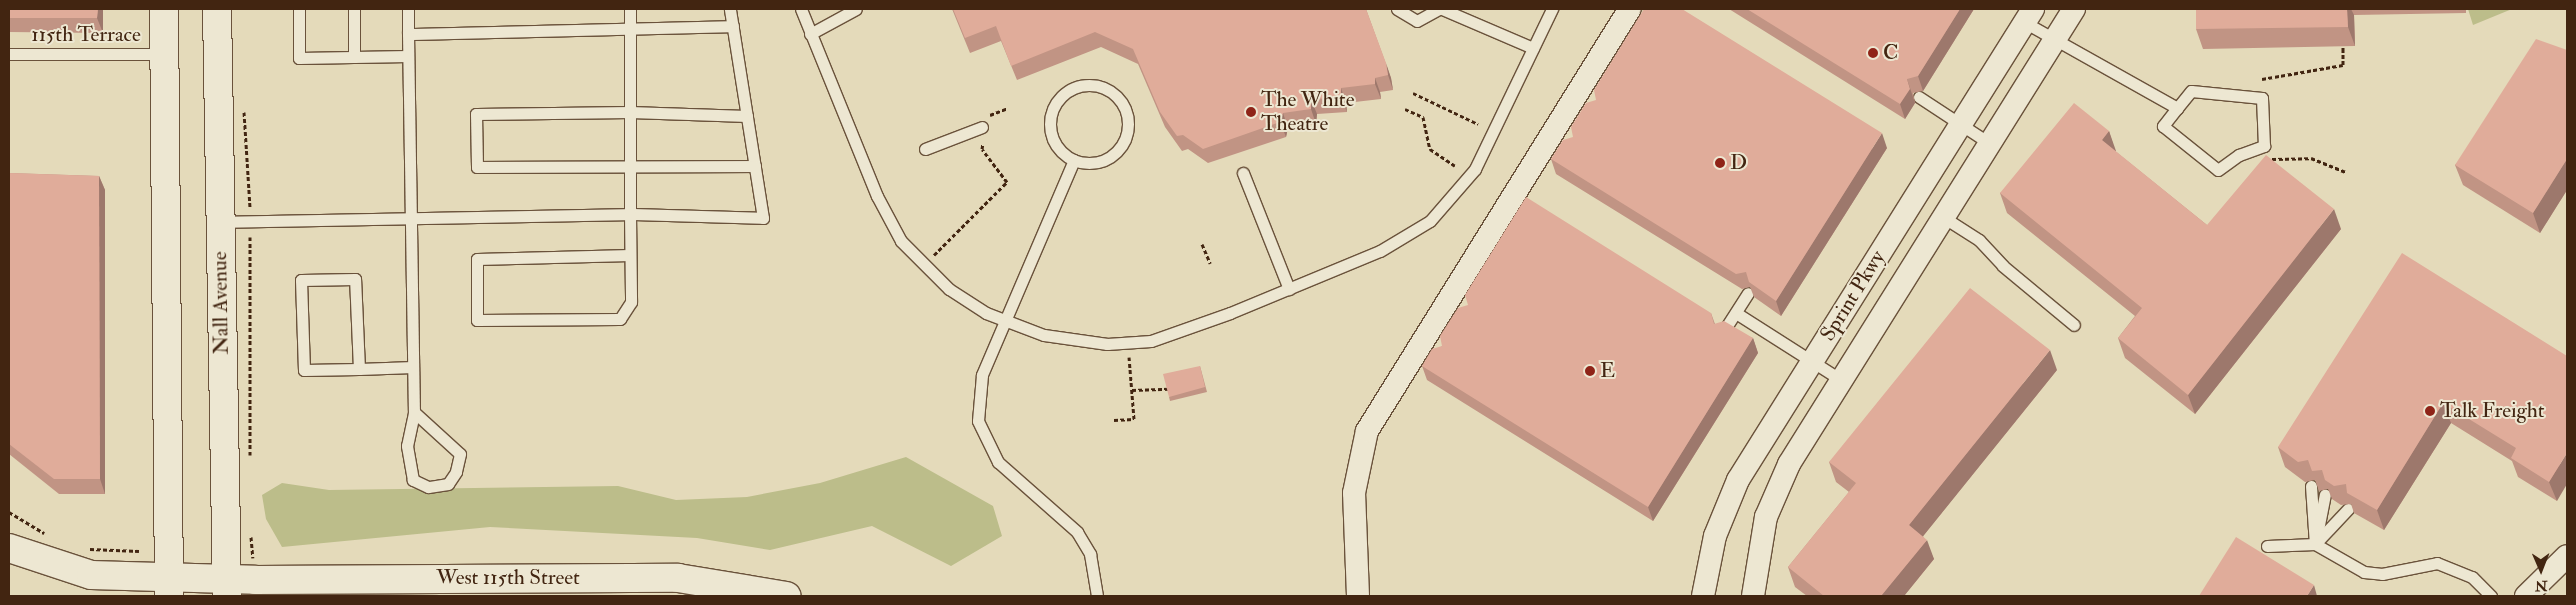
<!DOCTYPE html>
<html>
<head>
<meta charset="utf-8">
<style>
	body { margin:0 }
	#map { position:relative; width:2576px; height:605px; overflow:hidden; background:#e4daba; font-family:"IM FELL Double Pica",serif }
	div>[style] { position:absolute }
	.green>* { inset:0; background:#bcbd8a }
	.path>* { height:3px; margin-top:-1.5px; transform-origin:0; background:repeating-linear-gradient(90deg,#422511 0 4px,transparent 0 6.5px) }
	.roads { filter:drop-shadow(1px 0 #6a523b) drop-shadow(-1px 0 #6a523b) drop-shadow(0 1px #6a523b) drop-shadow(0 -1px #6a523b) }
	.lane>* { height:11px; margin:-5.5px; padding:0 5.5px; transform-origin:5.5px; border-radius:5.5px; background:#ede7d2 }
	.lane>.ring { margin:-5.5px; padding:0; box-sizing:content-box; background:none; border:11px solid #ede7d2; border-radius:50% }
	.street>* { height:22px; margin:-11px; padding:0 11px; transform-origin:11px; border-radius:11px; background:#ede7d2 }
	.secondary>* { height:28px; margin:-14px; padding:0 14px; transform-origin:14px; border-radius:14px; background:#ede7d2 }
	.wall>* { inset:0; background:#c19484 }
	.shaded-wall>* { inset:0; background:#9d786c }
	.building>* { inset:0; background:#e0ac9a }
	.dots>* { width:14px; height:14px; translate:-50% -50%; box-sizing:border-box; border:2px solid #ede7d2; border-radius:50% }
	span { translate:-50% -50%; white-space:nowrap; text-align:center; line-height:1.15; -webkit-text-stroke:4px #ede7d2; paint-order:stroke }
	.street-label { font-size:21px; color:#422511 }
	.poi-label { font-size:21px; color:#422511 }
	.left { translate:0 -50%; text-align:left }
	.frame { position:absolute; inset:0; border:10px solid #422511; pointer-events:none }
	.north { position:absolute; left:2516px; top:545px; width:50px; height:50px; -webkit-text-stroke:4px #ede7d2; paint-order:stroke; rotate:179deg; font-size:14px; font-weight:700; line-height:20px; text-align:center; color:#422511 }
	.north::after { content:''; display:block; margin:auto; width:18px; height:22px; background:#422511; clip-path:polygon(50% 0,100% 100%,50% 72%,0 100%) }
</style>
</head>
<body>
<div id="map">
	<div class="green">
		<div style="clip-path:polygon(2468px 9px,2512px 9px,2473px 25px)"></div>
		<div style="clip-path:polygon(906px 457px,993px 506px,1002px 536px,951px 566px,872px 526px,770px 550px,697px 538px,490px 527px,282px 547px,266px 519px,262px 495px,282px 483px,329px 490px,618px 486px,676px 500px,747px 497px,820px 483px)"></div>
	</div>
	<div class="path">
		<div style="left:2262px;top:79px;width:82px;rotate:-9.8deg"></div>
		<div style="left:2343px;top:65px;width:19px;rotate:-90deg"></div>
		<div style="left:1413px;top:93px;width:72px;rotate:25.5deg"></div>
		<div style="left:1405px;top:109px;width:20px;rotate:24deg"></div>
		<div style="left:1423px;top:117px;width:33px;rotate:78deg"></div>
		<div style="left:1430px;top:149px;width:30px;rotate:34deg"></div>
		<div style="left:244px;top:112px;width:96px;rotate:86.4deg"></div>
		<div style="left:990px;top:115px;width:19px;rotate:-21deg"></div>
		<div style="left:2272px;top:159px;width:39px;rotate:-1deg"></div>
		<div style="left:2311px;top:158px;width:38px;rotate:22deg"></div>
		<div style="left:1202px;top:244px;width:21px;rotate:67deg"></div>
		<div style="left:934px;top:255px;width:103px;rotate:-45deg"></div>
		<div style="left:1007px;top:182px;width:41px;rotate:-127.1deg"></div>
		<div style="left:982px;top:149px;width:6px;rotate:-81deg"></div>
		<div style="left:1132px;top:390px;width:37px;rotate:-2deg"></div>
		<div style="left:1114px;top:420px;width:20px;rotate:-3deg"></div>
		<div style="left:1134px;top:419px;width:62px;rotate:-94.6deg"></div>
		<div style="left:250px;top:455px;width:218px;rotate:-90deg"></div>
		<div style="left:9px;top:512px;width:41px;rotate:31deg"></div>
		<div style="left:251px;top:537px;width:21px;rotate:85deg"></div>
		<div style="left:90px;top:549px;width:49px;rotate:2.3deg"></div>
	</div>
	<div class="roads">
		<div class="lane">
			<div style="left:299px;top:9px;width:49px;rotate:90deg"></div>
			<div style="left:299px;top:58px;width:109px;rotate:-1.1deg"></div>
			<div style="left:354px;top:9px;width:48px;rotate:90deg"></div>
			<div style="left:408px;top:9px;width:25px;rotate:90deg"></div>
			<div style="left:408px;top:34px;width:325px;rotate:-1.4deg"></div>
			<div style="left:630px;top:9px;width:205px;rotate:90deg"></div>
			<div style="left:630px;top:214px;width:133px;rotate:1.7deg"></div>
			<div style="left:763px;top:218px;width:212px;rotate:-99deg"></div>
			<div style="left:801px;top:9px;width:202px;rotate:67.9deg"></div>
			<div style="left:877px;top:196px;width:51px;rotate:61.9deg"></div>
			<div style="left:901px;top:241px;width:68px;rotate:45deg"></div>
			<div style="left:949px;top:289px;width:44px;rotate:33deg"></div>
			<div style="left:986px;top:313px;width:62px;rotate:20.8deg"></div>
			<div style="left:1044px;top:335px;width:64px;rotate:8.1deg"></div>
			<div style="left:1107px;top:344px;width:44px;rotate:-3.9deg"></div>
			<div style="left:1151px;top:341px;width:84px;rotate:-19.5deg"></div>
			<div style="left:1230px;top:313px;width:162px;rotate:-22.5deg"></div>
			<div style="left:1380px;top:251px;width:58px;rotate:-31deg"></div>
			<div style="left:1430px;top:221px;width:69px;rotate:-49.1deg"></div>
			<div style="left:1475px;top:169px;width:178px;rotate:-64.3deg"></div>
			<div style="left:1397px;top:9px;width:23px;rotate:31deg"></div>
			<div style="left:1417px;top:21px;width:25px;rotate:-29deg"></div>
			<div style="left:1442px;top:9px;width:99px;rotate:23.2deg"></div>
			<div style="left:2024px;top:22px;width:176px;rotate:29.3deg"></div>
			<div style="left:2177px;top:108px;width:23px;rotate:128deg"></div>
			<div style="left:2163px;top:126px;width:70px;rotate:38.7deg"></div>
			<div style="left:2218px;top:170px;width:26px;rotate:-36deg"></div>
			<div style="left:2239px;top:155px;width:27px;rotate:-20deg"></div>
			<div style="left:2264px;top:146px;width:48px;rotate:-92.4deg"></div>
			<div style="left:2262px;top:98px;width:71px;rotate:-174.4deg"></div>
			<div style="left:2191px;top:91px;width:22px;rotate:129deg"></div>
			<div style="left:408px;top:34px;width:378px;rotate:89.1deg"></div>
			<div style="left:414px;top:412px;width:62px;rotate:42.4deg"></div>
			<div style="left:460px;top:454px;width:18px;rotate:103deg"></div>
			<div style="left:456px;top:472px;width:14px;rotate:124deg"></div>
			<div style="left:448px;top:484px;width:20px;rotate:171deg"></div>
			<div style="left:428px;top:487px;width:17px;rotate:-155deg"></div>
			<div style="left:413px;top:480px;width:35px;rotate:-100deg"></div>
			<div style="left:407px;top:446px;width:35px;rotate:-78deg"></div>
			<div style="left:810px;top:34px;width:52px;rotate:-28.5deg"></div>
			<div style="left:9px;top:54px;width:155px"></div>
			<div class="ring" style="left:1050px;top:85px;width:67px;height:67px"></div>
			<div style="left:1919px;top:97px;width:84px;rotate:33.3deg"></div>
			<div style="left:747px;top:116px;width:117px;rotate:-178deg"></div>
			<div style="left:630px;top:112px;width:154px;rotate:179.3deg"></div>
			<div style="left:476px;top:114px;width:53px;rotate:88.9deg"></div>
			<div style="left:477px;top:167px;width:278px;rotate:-0.2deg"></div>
			<div style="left:925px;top:149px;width:61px;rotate:-21.1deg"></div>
			<div style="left:1074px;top:160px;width:234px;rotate:113.2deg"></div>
			<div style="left:982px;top:375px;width:46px;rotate:95deg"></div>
			<div style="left:978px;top:421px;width:46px;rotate:64deg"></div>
			<div style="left:998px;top:462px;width:106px;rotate:41.5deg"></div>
			<div style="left:1077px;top:532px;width:26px;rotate:59deg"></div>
			<div style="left:1090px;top:554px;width:43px;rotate:80.5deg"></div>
			<div style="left:1243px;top:173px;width:125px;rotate:68.4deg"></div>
			<div style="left:1943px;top:217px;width:43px;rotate:32.6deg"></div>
			<div style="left:1979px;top:240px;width:35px;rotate:47deg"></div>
			<div style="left:2003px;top:266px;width:92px;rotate:39.7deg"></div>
			<div style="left:220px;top:222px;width:410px;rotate:-1.1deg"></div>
			<div style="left:630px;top:214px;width:88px;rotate:89.3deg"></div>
			<div style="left:631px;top:302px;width:20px;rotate:123deg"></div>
			<div style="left:620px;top:319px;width:143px;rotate:179.6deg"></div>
			<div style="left:477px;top:320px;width:61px;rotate:-90deg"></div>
			<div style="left:477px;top:259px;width:153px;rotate:-1.5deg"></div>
			<div style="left:1736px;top:313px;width:125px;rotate:32.5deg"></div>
			<div style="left:1723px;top:332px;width:46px;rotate:-57.3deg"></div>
			<div style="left:359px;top:369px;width:90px;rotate:-92.5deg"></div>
			<div style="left:355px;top:279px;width:54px;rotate:178.9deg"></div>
			<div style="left:301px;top:280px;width:90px;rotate:88.1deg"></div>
			<div style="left:304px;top:370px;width:55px;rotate:-1deg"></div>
			<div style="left:359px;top:369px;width:54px;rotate:-2.1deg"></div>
			<div style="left:2311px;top:486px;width:58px;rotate:86.1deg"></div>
			<div style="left:2318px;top:530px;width:36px;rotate:-79deg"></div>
			<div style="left:2315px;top:544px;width:48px;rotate:-46.7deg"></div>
			<div style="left:2267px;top:546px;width:48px;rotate:-2.4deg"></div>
			<div style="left:2315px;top:544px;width:56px;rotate:29.7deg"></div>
			<div style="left:2364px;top:572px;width:18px;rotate:6deg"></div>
			<div style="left:2382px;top:574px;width:56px;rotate:-11.3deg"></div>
			<div style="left:2437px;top:563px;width:38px;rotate:22deg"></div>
			<div style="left:2472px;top:577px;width:27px;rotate:45deg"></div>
		</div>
		<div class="street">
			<div style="left:1358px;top:596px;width:103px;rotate:-92.2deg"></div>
			<div style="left:1354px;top:493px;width:63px;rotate:-78.2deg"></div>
			<div style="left:1367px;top:431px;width:497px;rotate:-58.1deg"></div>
			<div style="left:1703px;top:596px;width:61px;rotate:-78.7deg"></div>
			<div style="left:1715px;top:536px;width:61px;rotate:-67.7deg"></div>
			<div style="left:1738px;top:480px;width:556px;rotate:-57.94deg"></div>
			<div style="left:1753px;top:596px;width:80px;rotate:-80.7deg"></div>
			<div style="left:1766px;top:517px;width:58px;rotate:-66.5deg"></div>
			<div style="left:1789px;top:464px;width:537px;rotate:-57.94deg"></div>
			<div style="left:2526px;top:596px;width:57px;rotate:-44.3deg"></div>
		</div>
		<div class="secondary">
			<div style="left:164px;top:9px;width:587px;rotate:89.51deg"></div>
			<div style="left:217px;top:9px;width:587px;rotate:89.02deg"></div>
			<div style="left:9px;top:548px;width:86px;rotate:18.2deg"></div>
			<div style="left:91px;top:575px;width:164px;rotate:1.7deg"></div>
			<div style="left:255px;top:580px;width:423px;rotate:-0.3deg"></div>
			<div style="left:678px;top:578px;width:110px;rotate:9.4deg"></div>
		</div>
	</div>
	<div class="wall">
		<div style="clip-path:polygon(9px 9px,103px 9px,103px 33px,9px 32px)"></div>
		<div style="clip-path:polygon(952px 9px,1366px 9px,1391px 78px,1393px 90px,1380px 92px,1381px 99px,1346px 103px,1347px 112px,1317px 114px,1316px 124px,1288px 128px,1286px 137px,1208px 163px,1188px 149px,1182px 151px,1165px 127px,1138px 64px,1101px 47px,1017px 80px,1001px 41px,970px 53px)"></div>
		<div style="clip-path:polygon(1729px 9px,1974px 9px,1923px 91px,1913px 93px,1915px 103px,1905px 119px)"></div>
		<div style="clip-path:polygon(2196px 9px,2466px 9px,2466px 13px,2354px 15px,2355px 46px,2203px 49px,2196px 29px)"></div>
		<div style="clip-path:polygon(2567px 50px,2567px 190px,2540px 233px,2463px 185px,2455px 165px)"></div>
		<div style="clip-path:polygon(2109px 131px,2115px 151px,2207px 225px,2341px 229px,2195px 414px,2125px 358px,2118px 338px,2135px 316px,2007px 213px,2000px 193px)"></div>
		<div style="clip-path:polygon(1887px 148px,1781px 316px,1754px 297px,1750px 287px,1742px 289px,1556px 174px,1551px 159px)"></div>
		<div style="clip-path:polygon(9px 173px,99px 176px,105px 190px,105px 494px,59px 494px,9px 454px)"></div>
		<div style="clip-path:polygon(1711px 313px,1715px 324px,1753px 338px,1758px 353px,1653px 521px,1427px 380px,1422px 366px,1442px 346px)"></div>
		<div style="clip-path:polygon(2567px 356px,2557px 501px,2518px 477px,2512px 461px,2451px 423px,2384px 530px,2354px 513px,2351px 504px,2341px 505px,2332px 499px,2328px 489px,2319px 491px,2315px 480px,2305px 482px,2285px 467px,2278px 447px)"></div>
		<div style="clip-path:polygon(1200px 366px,1207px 392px,1170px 401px,1169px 397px)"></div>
		<div style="clip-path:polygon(2057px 370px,1923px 536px,1934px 559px,1904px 596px,1807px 596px,1795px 587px,1788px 567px,1849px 492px,1836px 482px,1829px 462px)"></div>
	</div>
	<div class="shaded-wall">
		<div style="clip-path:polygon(98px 9px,103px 9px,103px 33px,97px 18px)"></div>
		<div style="clip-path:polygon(1960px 9px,1974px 9px,1923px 91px,1918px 76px)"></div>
		<div style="clip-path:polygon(2347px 9px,2351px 9px,2354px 15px,2355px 46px,2348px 27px)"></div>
		<div style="clip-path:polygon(1386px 63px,1391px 78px,1393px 90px,1388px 75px)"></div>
		<div style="clip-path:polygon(1375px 78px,1380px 92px,1381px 99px,1375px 84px)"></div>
		<div style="clip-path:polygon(1907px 79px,1915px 103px,1905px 119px,1900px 104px)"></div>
		<div style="clip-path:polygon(1341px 88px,1346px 103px,1347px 112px,1341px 98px)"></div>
		<div style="clip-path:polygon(1311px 99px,1317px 114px,1316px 124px,1311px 109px)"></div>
		<div style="clip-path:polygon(1283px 113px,1288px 128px,1286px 137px,1280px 122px)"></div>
		<div style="clip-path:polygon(2109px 131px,2116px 151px,2109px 160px,2102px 140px)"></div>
		<div style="clip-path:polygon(1882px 133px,1887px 148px,1781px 316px,1776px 301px)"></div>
		<div style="clip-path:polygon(2567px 159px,2567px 190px,2540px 233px,2533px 213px)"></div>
		<div style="clip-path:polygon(99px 176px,105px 190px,105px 494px,100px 479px)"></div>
		<div style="clip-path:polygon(2334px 209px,2341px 229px,2195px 414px,2188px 395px)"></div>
		<div style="clip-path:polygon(1753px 338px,1758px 353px,1653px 521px,1648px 507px)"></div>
		<div style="clip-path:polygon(2050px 350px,2057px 370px,1916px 545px,1909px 525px)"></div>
		<div style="clip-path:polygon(2443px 403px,2451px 423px,2384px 530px,2377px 510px)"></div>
		<div style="clip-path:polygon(2567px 453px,2567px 484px,2557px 501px,2549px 482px)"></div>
		<div style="clip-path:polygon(1927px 540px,1934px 559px,1904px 596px,1881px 596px)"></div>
		<div style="clip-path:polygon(2314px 585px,2317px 596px,2307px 596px)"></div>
	</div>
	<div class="building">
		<div style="clip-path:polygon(9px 9px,98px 9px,97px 18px,9px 18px)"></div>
		<div style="clip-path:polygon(953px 9px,1366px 9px,1386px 63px,1388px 75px,1375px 78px,1375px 84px,1341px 88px,1341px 98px,1311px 99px,1311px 109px,1283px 113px,1280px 122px,1203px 149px,1183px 135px,1177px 136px,1160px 112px,1133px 49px,1095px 32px,1011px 66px,996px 26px,965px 38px)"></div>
		<div style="clip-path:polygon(1644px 9px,1682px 9px,1882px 133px,1776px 301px,1749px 282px,1746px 272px,1736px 274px,1551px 159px,1563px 140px,1573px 137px,1571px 127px,1586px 103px,1596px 100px,1594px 90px)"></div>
		<div style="clip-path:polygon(1747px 9px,1960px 9px,1918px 76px,1907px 79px,1910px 89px,1900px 104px)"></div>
		<div style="clip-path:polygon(2196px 9px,2347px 9px,2348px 27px,2196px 29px)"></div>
		<div style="clip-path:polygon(2536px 39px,2567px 50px,2567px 159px,2533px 213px,2455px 165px)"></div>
		<div style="clip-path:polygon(2074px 103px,2109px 131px,2102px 140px,2207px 225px,2266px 155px,2334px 209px,2188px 395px,2118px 338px,2142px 308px,2000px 193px)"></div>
		<div style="clip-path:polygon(9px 173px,99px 176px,100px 479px,54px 479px,9px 444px)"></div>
		<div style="clip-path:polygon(1526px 197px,1711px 313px,1714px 324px,1724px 321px,1753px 338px,1648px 507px,1422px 366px,1432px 349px,1442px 346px,1440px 336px,1458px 308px,1468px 305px,1465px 295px)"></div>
		<div style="clip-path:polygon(2402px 253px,2567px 356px,2567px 453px,2549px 482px,2511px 458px,2516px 448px,2443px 403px,2377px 510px,2347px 493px,2346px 484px,2334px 486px,2325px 480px,2322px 470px,2312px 471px,2308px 460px,2298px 462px,2278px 447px)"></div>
		<div style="clip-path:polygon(1970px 288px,2050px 350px,1909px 525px,1927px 540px,1881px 596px,1824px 596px,1788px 567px,1856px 483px,1829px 462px)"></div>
		<div style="clip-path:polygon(1200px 366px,1205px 387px,1169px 397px,1163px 374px)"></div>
		<div style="clip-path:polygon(2236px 537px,2314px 585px,2307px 596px,2199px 596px)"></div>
	</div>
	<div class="dots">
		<div style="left:1873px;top:53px;background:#8f2418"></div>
		<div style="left:1251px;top:112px;background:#8f2418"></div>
		<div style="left:1720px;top:163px;background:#8f2418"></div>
		<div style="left:1590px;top:371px;background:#8f2418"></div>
		<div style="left:2430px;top:411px;background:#8f2418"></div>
	</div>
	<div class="street-label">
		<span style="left:86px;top:35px">115th Terrace</span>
		<span style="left:1853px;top:296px;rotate:-58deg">Sprint Pkwy</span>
		<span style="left:221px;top:303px;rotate:-91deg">Nall Avenue</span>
		<span style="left:508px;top:578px">West 115th Street</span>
	</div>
	<div class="poi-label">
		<span class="left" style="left:1883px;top:53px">C</span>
		<span class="left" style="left:1261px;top:112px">The White<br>Theatre</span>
		<span class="left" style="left:1730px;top:163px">D</span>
		<span class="left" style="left:1600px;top:371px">E</span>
		<span class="left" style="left:2440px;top:411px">Talk Freight</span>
	</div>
	<div class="frame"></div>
	<div class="north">N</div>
</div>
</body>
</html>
